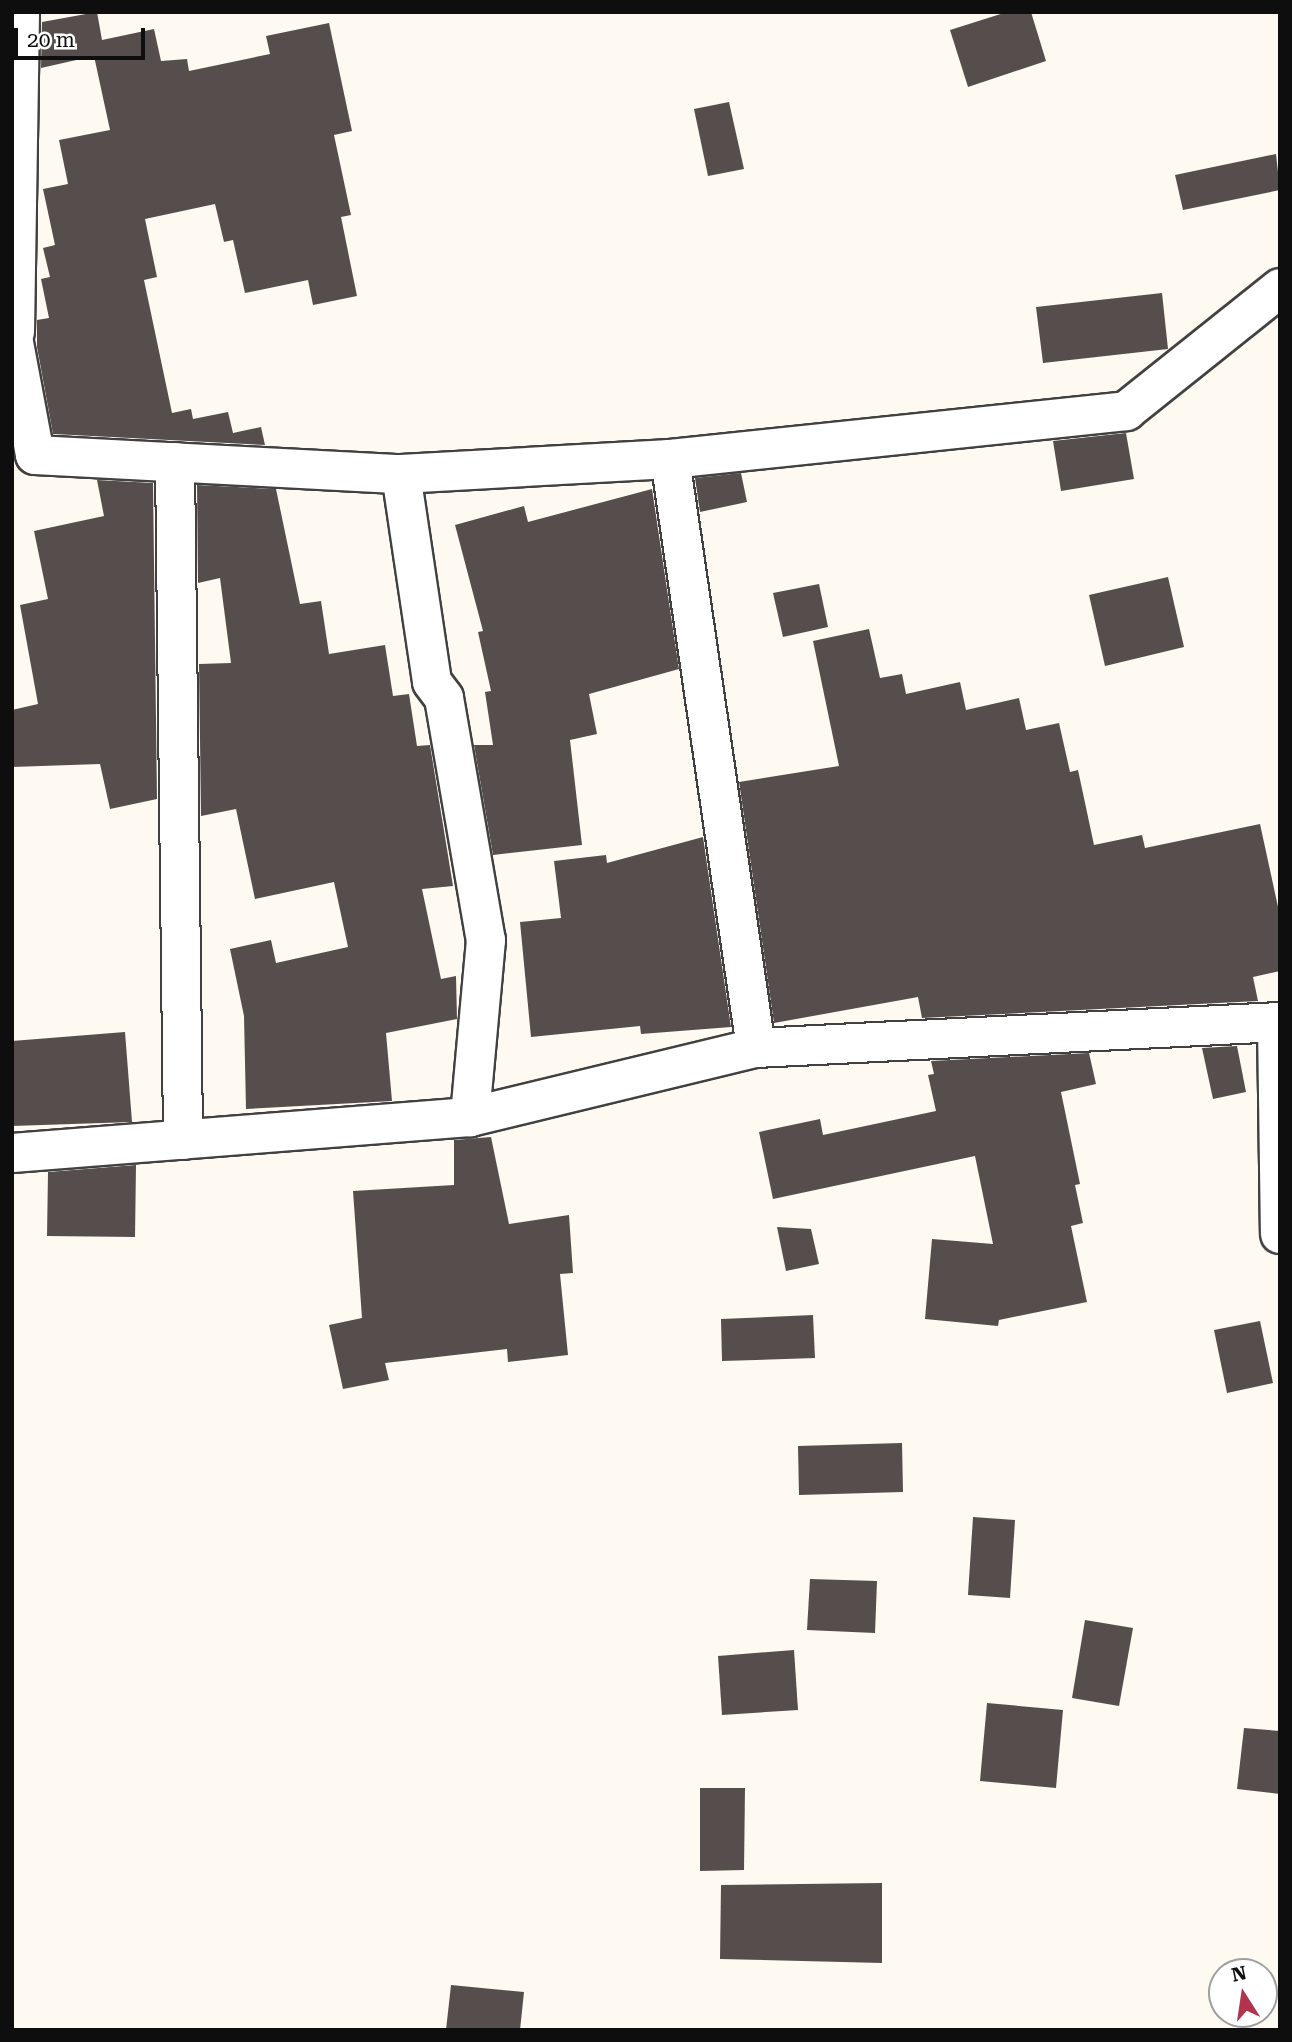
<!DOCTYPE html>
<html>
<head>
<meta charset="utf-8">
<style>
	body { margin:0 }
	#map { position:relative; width:1292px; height:2042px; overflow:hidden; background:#fef9f1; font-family:"Roboto Serif",serif }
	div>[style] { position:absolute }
	.building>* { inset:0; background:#564e4c }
	.roads { filter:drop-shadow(2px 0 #414141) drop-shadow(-2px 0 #414141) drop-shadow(0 2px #414141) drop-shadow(0 -2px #414141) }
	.street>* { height:38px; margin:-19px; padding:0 19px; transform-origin:19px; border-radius:19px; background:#fff }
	span { translate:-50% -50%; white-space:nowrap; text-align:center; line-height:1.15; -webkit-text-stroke:7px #fff; paint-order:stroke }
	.frame { position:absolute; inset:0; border:14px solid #0e0e0e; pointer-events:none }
	.north { position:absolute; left:1208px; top:1958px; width:70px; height:70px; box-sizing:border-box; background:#fff; border:2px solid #9f9f9f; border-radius:50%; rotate:348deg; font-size:19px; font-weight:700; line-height:28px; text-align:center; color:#0e0e0e }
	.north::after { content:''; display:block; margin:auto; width:24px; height:32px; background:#b1334f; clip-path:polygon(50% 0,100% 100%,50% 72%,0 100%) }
	.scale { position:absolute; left:14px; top:28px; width:131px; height:32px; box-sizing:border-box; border:4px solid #0e0e0e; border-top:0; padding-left:9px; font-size:21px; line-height:24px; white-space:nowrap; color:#0e0e0e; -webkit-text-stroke:5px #fff; paint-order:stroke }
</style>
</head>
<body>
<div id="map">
	<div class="building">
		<div style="clip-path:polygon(97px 12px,102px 40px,154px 29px,161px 61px,187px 59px,189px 71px,270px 54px,266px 36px,329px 23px,352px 131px,334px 135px,351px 215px,341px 217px,357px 296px,313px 305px,308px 280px,245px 293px,233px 240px,224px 242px,215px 204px,145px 219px,157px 277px,144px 280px,172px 413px,191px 409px,193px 419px,228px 412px,233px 433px,261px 427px,265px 445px,53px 434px,37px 347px,37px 320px,49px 318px,41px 279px,50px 277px,43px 248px,55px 245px,43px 189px,68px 184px,59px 140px,110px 130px,94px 56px,41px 68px,42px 22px)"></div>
		<div style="clip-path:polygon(1007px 12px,1031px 12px,1046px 61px,968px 87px,950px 30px)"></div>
		<div style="clip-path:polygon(729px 102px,744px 169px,708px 176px,694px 109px)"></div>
		<div style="clip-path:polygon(1276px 154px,1280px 190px,1183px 210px,1175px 175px)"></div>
		<div style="clip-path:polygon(1162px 293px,1168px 349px,1043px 363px,1036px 307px)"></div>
		<div style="clip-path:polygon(1126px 433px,1134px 479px,1061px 491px,1053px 441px)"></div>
		<div style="clip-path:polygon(741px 473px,747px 502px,700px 512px,695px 478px)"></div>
		<div style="clip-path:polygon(97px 480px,153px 483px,157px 799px,110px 809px,100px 764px,12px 767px,12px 710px,38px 704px,20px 605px,48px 599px,34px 531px,104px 516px)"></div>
		<div style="clip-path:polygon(197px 485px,276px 489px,300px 604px,321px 601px,329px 654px,385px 645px,393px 696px,409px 694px,417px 746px,430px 745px,453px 886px,422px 889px,441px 979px,456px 976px,457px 1019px,386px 1033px,392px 1101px,246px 1109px,244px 1016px,230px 949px,271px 940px,276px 963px,348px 947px,334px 882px,255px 899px,236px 809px,201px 816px,199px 664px,231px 663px,220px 578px,198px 583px)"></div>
		<div style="clip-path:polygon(652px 489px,679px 669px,589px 694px,597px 734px,570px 740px,582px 845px,493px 855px,474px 745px,493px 745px,485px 692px,491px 691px,478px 632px,483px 631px,455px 525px,524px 506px,528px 522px)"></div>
		<div style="clip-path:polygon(1168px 577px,1184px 647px,1105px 666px,1089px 595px)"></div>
		<div style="clip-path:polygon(819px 584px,828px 627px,783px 637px,773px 593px)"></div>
		<div style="clip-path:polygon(869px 629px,880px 678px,902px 674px,906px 694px,960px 682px,966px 710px,1019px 698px,1026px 730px,1059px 723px,1070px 772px,1078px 770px,1094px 845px,1142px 835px,1145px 848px,1260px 824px,1280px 916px,1280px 971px,1253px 977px,1258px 1001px,922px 1018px,918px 997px,774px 1023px,739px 782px,839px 766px,813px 641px)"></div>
		<div style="clip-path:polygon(703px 837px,731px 1027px,641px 1034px,640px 1026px,531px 1037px,520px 922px,561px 918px,554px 861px,606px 855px,607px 863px)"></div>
		<div style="clip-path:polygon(125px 1032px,132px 1122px,12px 1126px,12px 1041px)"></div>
		<div style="clip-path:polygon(1237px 1046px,1246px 1092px,1213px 1099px,1202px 1048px)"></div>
		<div style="clip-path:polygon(1089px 1053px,1096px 1084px,1061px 1092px,1080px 1184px,1075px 1185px,1083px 1223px,1071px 1226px,1087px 1302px,999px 1320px,998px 1326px,925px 1319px,932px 1239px,993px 1244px,975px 1156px,773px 1199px,759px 1132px,820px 1119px,823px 1135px,936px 1111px,928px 1075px,934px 1074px,931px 1061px)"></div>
		<div style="clip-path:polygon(491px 1137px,509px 1224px,569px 1215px,573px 1273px,560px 1274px,568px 1355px,508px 1362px,507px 1349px,385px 1363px,389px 1380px,343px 1389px,329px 1325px,362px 1318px,353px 1191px,454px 1185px,454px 1140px)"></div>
		<div style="clip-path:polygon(136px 1165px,135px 1237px,47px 1236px,48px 1172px)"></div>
		<div style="clip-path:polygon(777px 1227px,811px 1229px,819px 1264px,786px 1271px)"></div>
		<div style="clip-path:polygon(813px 1315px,815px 1358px,722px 1361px,721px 1319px)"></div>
		<div style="clip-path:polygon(1260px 1321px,1273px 1383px,1227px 1393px,1214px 1330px)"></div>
		<div style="clip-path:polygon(902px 1443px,903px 1492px,799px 1495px,798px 1446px)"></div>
		<div style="clip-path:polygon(973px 1517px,1015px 1520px,1010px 1598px,968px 1595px)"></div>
		<div style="clip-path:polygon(810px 1579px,877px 1581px,875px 1633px,807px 1630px)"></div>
		<div style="clip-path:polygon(1085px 1620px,1133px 1628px,1119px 1706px,1072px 1698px)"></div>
		<div style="clip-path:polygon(794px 1650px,798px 1710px,722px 1715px,718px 1656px)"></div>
		<div style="clip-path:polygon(987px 1703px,1063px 1710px,1056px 1788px,980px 1781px)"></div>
		<div style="clip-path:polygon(1244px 1728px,1280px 1731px,1280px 1794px,1237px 1789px)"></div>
		<div style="clip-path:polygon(700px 1788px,745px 1788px,744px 1870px,700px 1871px)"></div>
		<div style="clip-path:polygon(882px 1883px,882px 1963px,720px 1959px,721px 1885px)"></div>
		<div style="clip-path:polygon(451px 1985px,524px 1992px,520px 2030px,446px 2030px)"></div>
	</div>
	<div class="roads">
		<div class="street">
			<div style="left:12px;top:332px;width:125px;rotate:79.4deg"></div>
			<div style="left:35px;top:455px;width:366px;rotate:3deg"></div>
			<div style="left:401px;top:474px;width:269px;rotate:-3.2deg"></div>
			<div style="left:670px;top:459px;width:459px;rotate:-6deg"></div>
			<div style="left:1126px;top:411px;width:197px;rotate:-38.6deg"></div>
			<div style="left:15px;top:332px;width:320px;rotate:-89.1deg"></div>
			<div style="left:670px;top:459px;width:595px;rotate:81.69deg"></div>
			<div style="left:175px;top:462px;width:678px;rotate:89.32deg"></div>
			<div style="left:401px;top:474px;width:210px;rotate:81.5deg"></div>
			<div style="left:432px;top:682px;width:20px;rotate:53deg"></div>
			<div style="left:444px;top:698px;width:246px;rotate:80.2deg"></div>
			<div style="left:486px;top:940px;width:178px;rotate:95.2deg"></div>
			<div style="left:1277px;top:1023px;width:211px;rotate:89.2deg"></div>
			<div style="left:12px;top:1153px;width:459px;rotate:-4.5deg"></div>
			<div style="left:470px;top:1117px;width:294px;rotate:-13.6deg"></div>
			<div style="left:756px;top:1048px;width:525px;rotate:-2.84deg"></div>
		</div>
	</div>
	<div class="frame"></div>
	<div class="north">N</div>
	<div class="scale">20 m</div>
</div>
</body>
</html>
